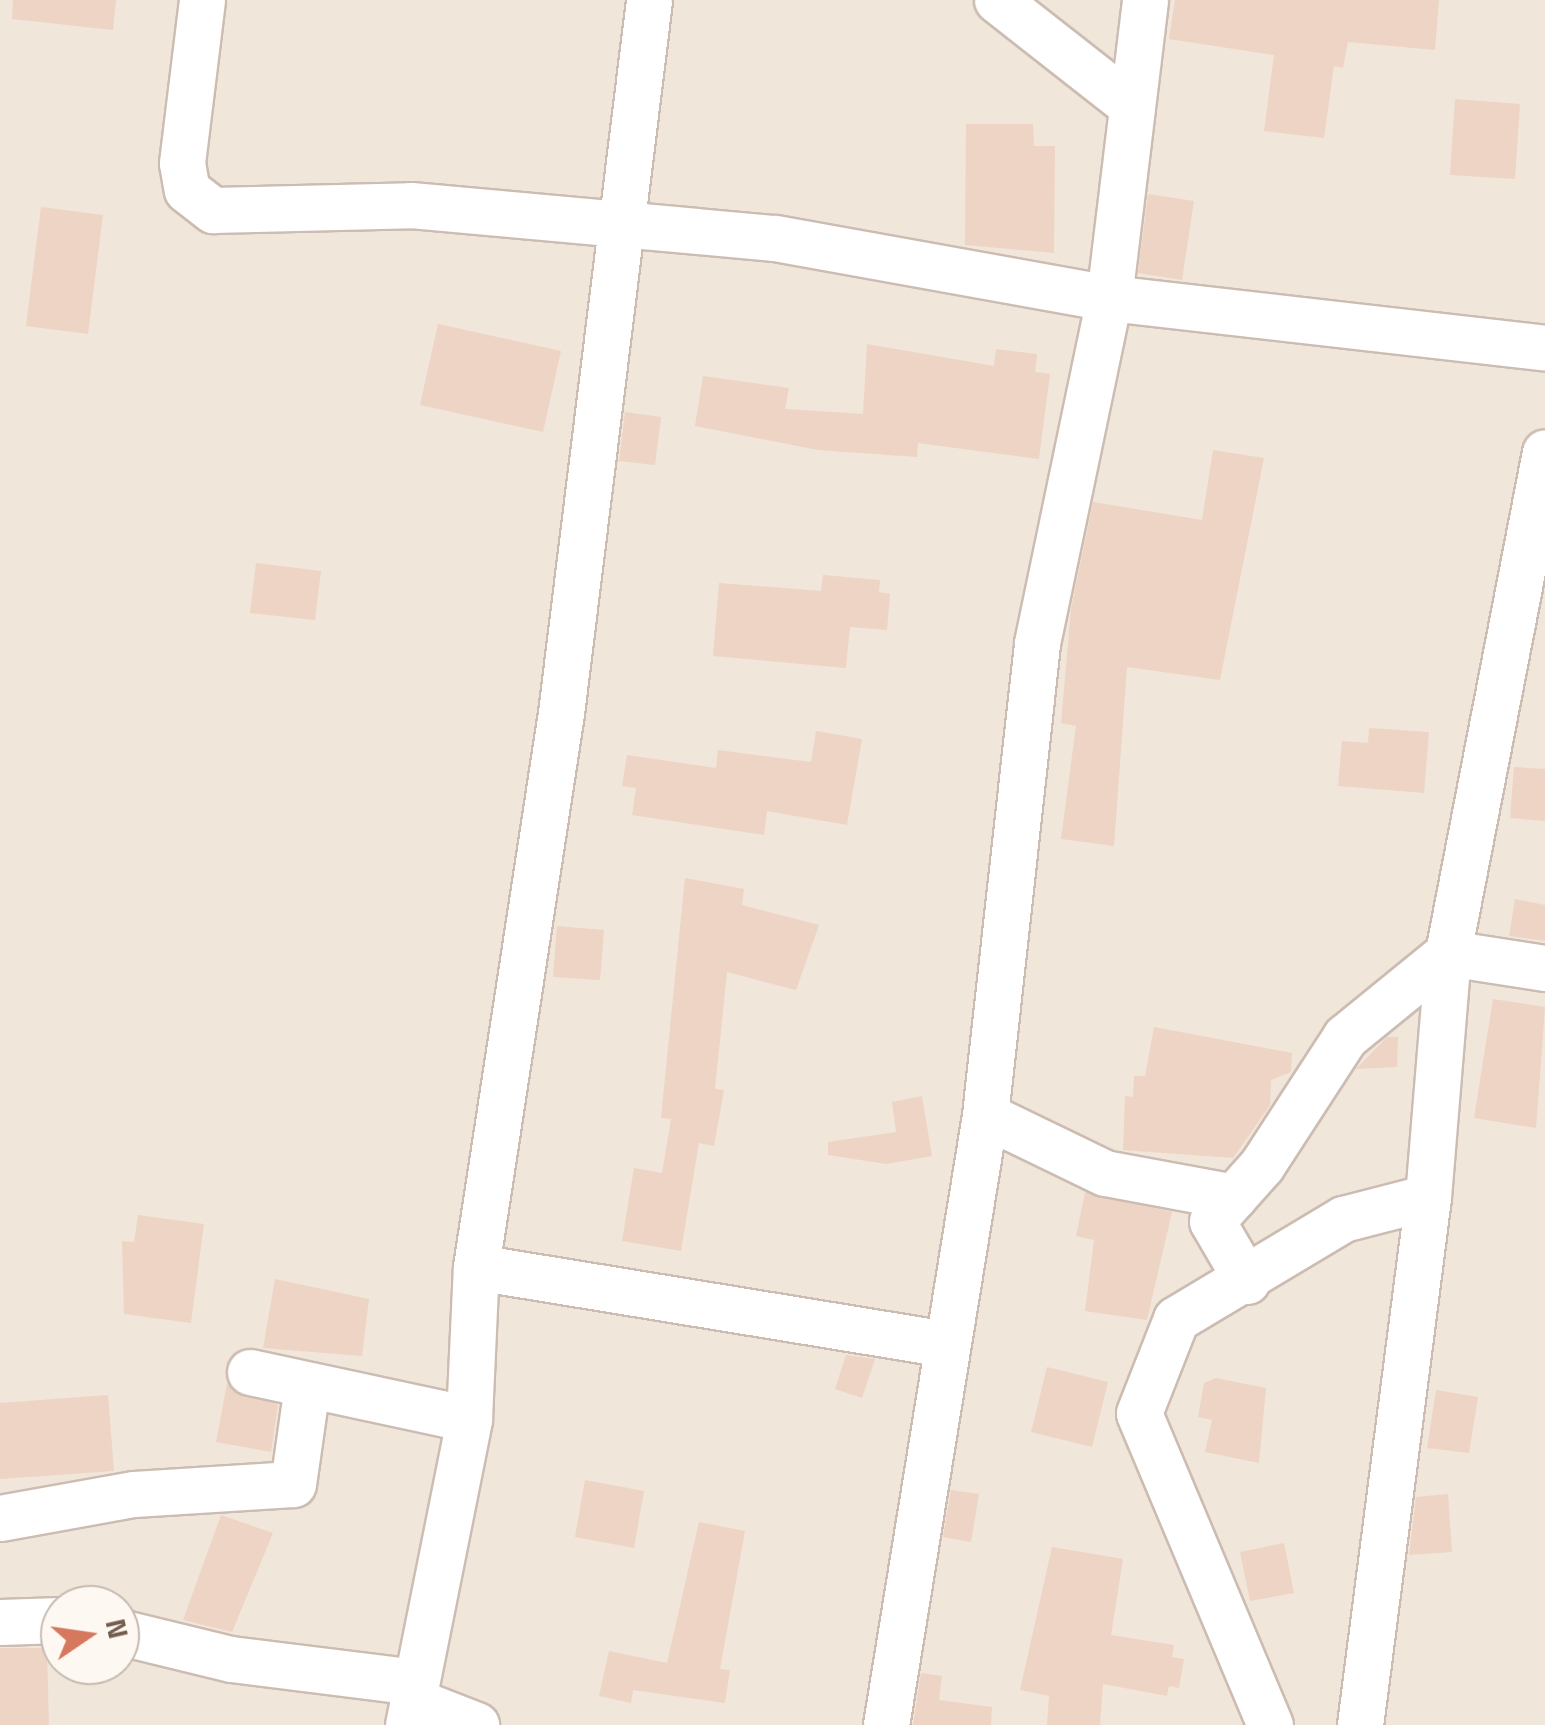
<!DOCTYPE html>
<html>
<head>
<meta charset="utf-8">
<style>
	body { margin:0 }
	#map { position:relative; width:1545px; height:1725px; overflow:hidden; background:#faf4ea; font-family:"Titillium Web",sans-serif }
	div>[style] { position:absolute }
	.residential>* { inset:0; background:#f1e6da }
	.building>* { inset:0; background:#edd4c5 }
	.roads { filter:drop-shadow(2px 0 #ccbcb1) drop-shadow(-2px 0 #ccbcb1) drop-shadow(0 2px #ccbcb1) drop-shadow(0 -2px #ccbcb1) }
	.minor>* { height:45px; margin:-22.5px; padding:0 22.5px; transform-origin:22.5px; border-radius:22.5px; background:#fff }
	span { translate:-50% -50%; white-space:nowrap; text-align:center; line-height:1.15; -webkit-text-stroke:9px #fdf8f1; paint-order:stroke }
	.north { position:absolute; left:40px; top:1585px; width:100px; height:100px; box-sizing:border-box; background:#fdf8f1; border:2px solid #c6bab1; border-radius:50%; rotate:77deg; font-size:28px; font-weight:700; line-height:40px; text-align:center; color:#735c50 }
	.north::after { content:''; display:block; margin:auto; width:35px; height:45px; background:#d6785e; clip-path:polygon(50% 0,100% 100%,50% 72%,0 100%) }
</style>
</head>
<body>
<div id="map">
	<div class="residential">
		<div style="clip-path:polygon(evenodd,0 0,629px 0,593px 650px,646px 0,1545px 0,1545px 1725px,0 1725px,0 0,60px 1605px,120px 1605px,120px 1665px,60px 1665px,60px 1605px)"></div>
	</div>
	<div class="building">
		<div style="clip-path:polygon(13px 0,116px 0,113px 30px,12px 19px)"></div>
		<div style="clip-path:polygon(1175px 0,1439px 0,1435px 50px,1348px 42px,1343px 68px,1334px 66px,1324px 138px,1264px 131px,1274px 55px,1169px 39px)"></div>
		<div style="clip-path:polygon(1455px 99px,1520px 104px,1515px 179px,1450px 175px)"></div>
		<div style="clip-path:polygon(966px 124px,1033px 124px,1034px 146px,1055px 146px,1054px 253px,965px 245px)"></div>
		<div style="clip-path:polygon(1148px 194px,1194px 201px,1182px 280px,1138px 273px)"></div>
		<div style="clip-path:polygon(41px 207px,103px 215px,88px 334px,26px 326px)"></div>
		<div style="clip-path:polygon(438px 324px,561px 351px,543px 432px,420px 405px)"></div>
		<div style="clip-path:polygon(867px 344px,994px 366px,996px 349px,1037px 354px,1035px 372px,1050px 374px,1039px 459px,918px 443px,917px 457px,818px 450px,695px 426px,703px 376px,789px 388px,785px 409px,863px 414px)"></div>
		<div style="clip-path:polygon(625px 412px,661px 417px,655px 465px,619px 461px)"></div>
		<div style="clip-path:polygon(1213px 450px,1264px 458px,1220px 680px,1127px 667px,1114px 846px,1061px 839px,1076px 726px,1061px 723px,1071px 609px,1093px 502px,1202px 520px)"></div>
		<div style="clip-path:polygon(256px 563px,321px 571px,315px 620px,250px 613px)"></div>
		<div style="clip-path:polygon(823px 575px,880px 580px,879px 592px,890px 594px,887px 630px,850px 627px,846px 668px,713px 656px,719px 583px,821px 591px)"></div>
		<div style="clip-path:polygon(1369px 728px,1429px 732px,1424px 793px,1338px 786px,1342px 741px,1368px 743px)"></div>
		<div style="clip-path:polygon(816px 731px,862px 739px,847px 825px,767px 811px,764px 835px,632px 815px,636px 788px,622px 786px,627px 755px,716px 768px,718px 750px,811px 762px)"></div>
		<div style="clip-path:polygon(1514px 767px,1545px 769px,1545px 821px,1510px 818px)"></div>
		<div style="clip-path:polygon(685px 878px,744px 889px,742px 905px,819px 925px,796px 990px,727px 972px,715px 1089px,724px 1090px,714px 1146px,699px 1143px,681px 1251px,622px 1241px,634px 1168px,662px 1173px,671px 1119px,661px 1118px)"></div>
		<div style="clip-path:polygon(1515px 899px,1545px 905px,1545px 941px,1509px 936px)"></div>
		<div style="clip-path:polygon(557px 926px,604px 930px,600px 980px,553px 977px)"></div>
		<div style="clip-path:polygon(1493px 999px,1545px 1007px,1536px 1128px,1474px 1118px)"></div>
		<div style="clip-path:polygon(1154px 1027px,1292px 1053px,1291px 1072px,1271px 1080px,1270px 1105px,1233px 1158px,1123px 1150px,1125px 1096px,1133px 1097px,1134px 1076px,1145px 1076px)"></div>
		<div style="clip-path:polygon(1387px 1037px,1398px 1037px,1397px 1067px,1356px 1069px)"></div>
		<div style="clip-path:polygon(922px 1096px,932px 1156px,886px 1164px,828px 1155px,828px 1142px,896px 1132px,892px 1102px)"></div>
		<div style="clip-path:polygon(1085px 1192px,1172px 1212px,1147px 1320px,1085px 1311px,1094px 1240px,1076px 1236px)"></div>
		<div style="clip-path:polygon(138px 1215px,204px 1224px,191px 1323px,124px 1314px,122px 1241px,134px 1242px)"></div>
		<div style="clip-path:polygon(275px 1279px,369px 1299px,362px 1356px,263px 1348px)"></div>
		<div style="clip-path:polygon(846px 1355px,875px 1359px,862px 1398px,835px 1389px)"></div>
		<div style="clip-path:polygon(1047px 1367px,1108px 1382px,1092px 1447px,1031px 1432px)"></div>
		<div style="clip-path:polygon(1216px 1378px,1266px 1388px,1259px 1463px,1205px 1452px,1212px 1420px,1198px 1417px,1204px 1383px)"></div>
		<div style="clip-path:polygon(227px 1384px,278px 1405px,271px 1452px,216px 1442px)"></div>
		<div style="clip-path:polygon(1436px 1390px,1478px 1397px,1469px 1453px,1427px 1448px)"></div>
		<div style="clip-path:polygon(108px 1395px,114px 1471px,0 1479px,0 1403px)"></div>
		<div style="clip-path:polygon(585px 1480px,644px 1491px,634px 1548px,575px 1537px)"></div>
		<div style="clip-path:polygon(951px 1490px,979px 1494px,971px 1542px,943px 1537px)"></div>
		<div style="clip-path:polygon(1448px 1494px,1452px 1552px,1409px 1555px,1416px 1497px)"></div>
		<div style="clip-path:polygon(221px 1515px,273px 1533px,232px 1632px,183px 1620px)"></div>
		<div style="clip-path:polygon(699px 1522px,745px 1531px,720px 1669px,730px 1670px,725px 1703px,633px 1690px,631px 1703px,599px 1696px,609px 1651px,667px 1663px)"></div>
		<div style="clip-path:polygon(1284px 1543px,1294px 1593px,1250px 1601px,1240px 1552px)"></div>
		<div style="clip-path:polygon(1052px 1547px,1123px 1559px,1111px 1635px,1174px 1645px,1172px 1657px,1184px 1659px,1179px 1688px,1169px 1686px,1167px 1696px,1103px 1684px,1100px 1725px,1047px 1725px,1049px 1696px,1020px 1690px)"></div>
		<div style="clip-path:polygon(0 1648px,47px 1648px,49px 1725px,0 1725px)"></div>
		<div style="clip-path:polygon(921px 1673px,942px 1676px,939px 1700px,992px 1707px,991px 1725px,913px 1725px)"></div>
	</div>
	<div class="roads">
		<div class="minor">
			<div style="left:202px;top:0;width:164px;rotate:97deg"></div>
			<div style="left:182px;top:163px;width:27px;rotate:80deg"></div>
			<div style="left:187px;top:190px;width:33px;rotate:38deg"></div>
			<div style="left:213px;top:210px;width:198px;rotate:-1.4deg"></div>
			<div style="left:411px;top:205px;width:365px;rotate:5.2deg"></div>
			<div style="left:775px;top:238px;width:339px;rotate:10.2deg"></div>
			<div style="left:1109px;top:298px;width:439px;rotate:6.5deg"></div>
			<div style="left:997px;top:0;width:170px;rotate:38.1deg"></div>
			<div style="left:985px;top:1115px;width:133px;rotate:25.8deg"></div>
			<div style="left:1105px;top:1173px;width:131px;rotate:10.5deg"></div>
			<div style="left:476px;top:1267px;width:474px;rotate:9.3deg"></div>
			<div style="left:1247px;top:1281px;width:69px;rotate:-120.3deg"></div>
			<div style="left:1212px;top:1221px;width:75px;rotate:-48.2deg"></div>
			<div style="left:1262px;top:1165px;width:153px;rotate:-57deg"></div>
			<div style="left:1345px;top:1037px;width:133px;rotate:-39.2deg"></div>
			<div style="left:1448px;top:953px;width:98px;rotate:8.8deg"></div>
			<div style="left:250px;top:1372px;width:224px;rotate:12.1deg"></div>
			<div style="left:0;top:1518px;width:136px;rotate:-10.2deg"></div>
			<div style="left:134px;top:1494px;width:159px;rotate:-3.6deg"></div>
			<div style="left:293px;top:1484px;width:99px;rotate:-81.9deg"></div>
			<div style="left:0;top:1622px;width:60px;rotate:-1.9deg"></div>
			<div style="left:120px;top:1632px;width:114px;rotate:13.7deg"></div>
			<div style="left:231px;top:1659px;width:185px;rotate:7.1deg"></div>
			<div style="left:412px;top:1700px;width:69px;rotate:21.3deg"></div>
			<div style="left:408px;top:1725px;width:312px;rotate:-78.7deg"></div>
			<div style="left:469px;top:1419px;width:152px;rotate:-87.4deg"></div>
			<div style="left:476px;top:1267px;width:560px;rotate:-81.28deg"></div>
			<div style="left:561px;top:713px;width:718px;rotate:-82.96deg"></div>
			<div style="left:886px;top:1725px;width:618px;rotate:-80.78deg"></div>
			<div style="left:985px;top:1115px;width:475px;rotate:-83.7deg"></div>
			<div style="left:1037px;top:643px;width:352px;rotate:-78.2deg"></div>
			<div style="left:1109px;top:298px;width:300px;rotate:-83.1deg"></div>
			<div style="left:1270px;top:1725px;width:338px;rotate:-112.8deg"></div>
			<div style="left:1139px;top:1413px;width:101px;rotate:-68.5deg"></div>
			<div style="left:1176px;top:1319px;width:195px;rotate:-30.9deg"></div>
			<div style="left:1343px;top:1219px;width:88px;rotate:-14.5deg"></div>
			<div style="left:1360px;top:1725px;width:532px;rotate:-82.66deg"></div>
			<div style="left:1428px;top:1197px;width:245px;rotate:-85.3deg"></div>
			<div style="left:1448px;top:953px;width:510px;rotate:-79.04deg"></div>
		</div>
	</div>
	<div class="north">N</div>
</div>
</body>
</html>
